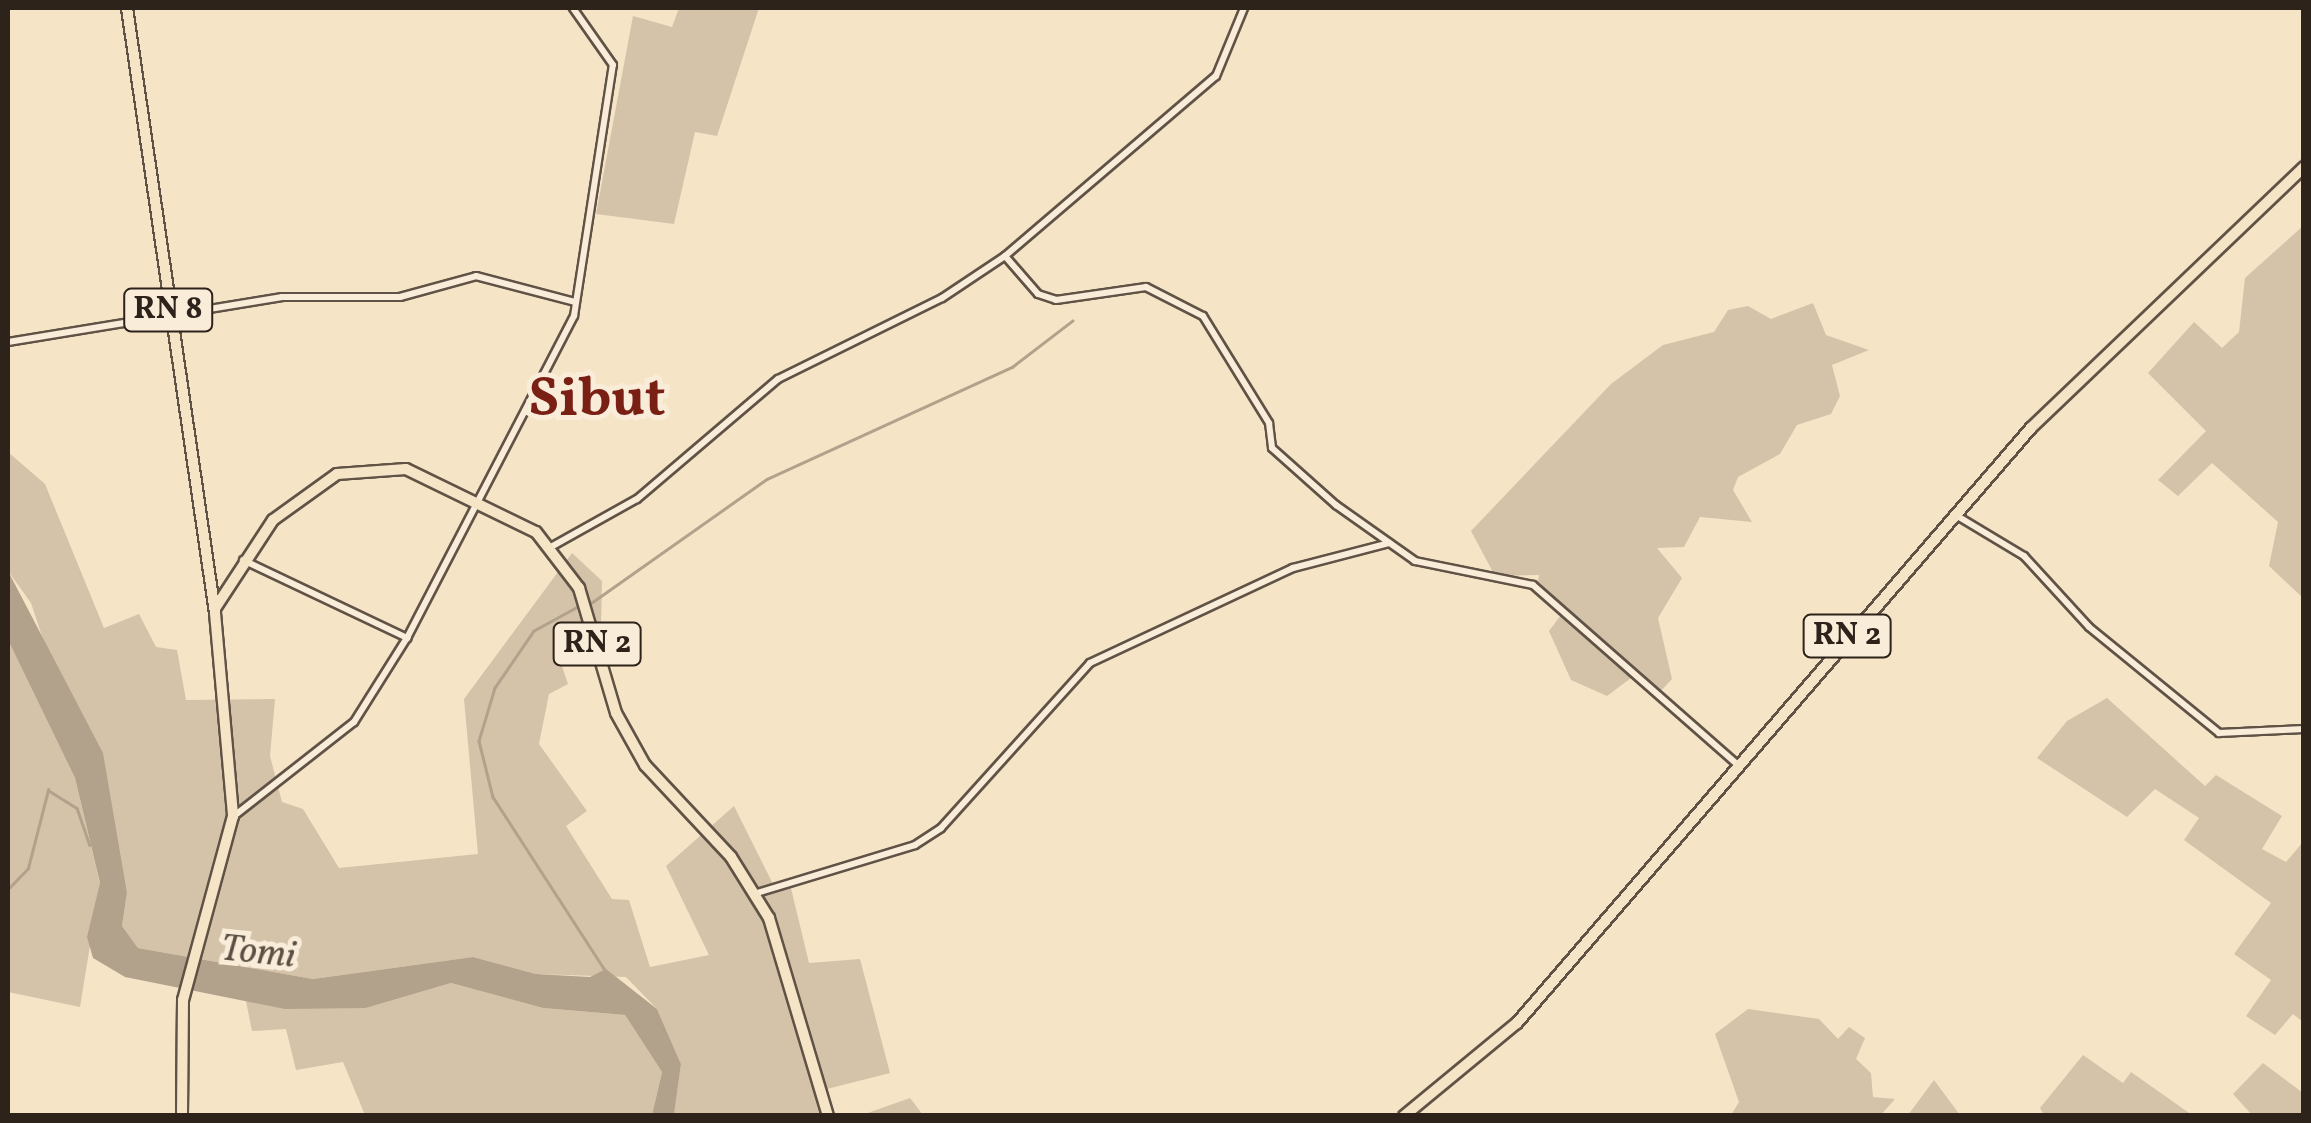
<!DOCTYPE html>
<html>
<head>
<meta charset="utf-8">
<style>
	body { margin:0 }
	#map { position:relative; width:2311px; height:1123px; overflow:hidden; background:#f6e4c6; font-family:Vollkorn,serif }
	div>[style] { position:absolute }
	.green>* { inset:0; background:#d4c3a9 }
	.water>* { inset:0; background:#b2a28c }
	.stream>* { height:2.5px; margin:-1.25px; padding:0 1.25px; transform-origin:1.25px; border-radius:1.25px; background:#b2a28c }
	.roads { filter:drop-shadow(2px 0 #605346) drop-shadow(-2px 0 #605346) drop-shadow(0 2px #605346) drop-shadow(0 -2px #605346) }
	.street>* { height:6px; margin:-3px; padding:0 3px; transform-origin:3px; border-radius:3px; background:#f9edda }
	.primary>* { height:10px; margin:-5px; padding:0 5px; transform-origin:5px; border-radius:5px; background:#f6e4c6 }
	span { translate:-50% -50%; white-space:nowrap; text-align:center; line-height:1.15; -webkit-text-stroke:10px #f9edda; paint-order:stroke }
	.shield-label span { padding:2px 8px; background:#f9edda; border:2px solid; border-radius:8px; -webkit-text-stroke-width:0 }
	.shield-label { font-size:32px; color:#2e231b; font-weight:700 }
	.water-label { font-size:38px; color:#5c4f43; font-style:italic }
	.town-label { font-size:55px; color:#7a1f14; font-weight:700 }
	.frame { position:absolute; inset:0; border:10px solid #2e231b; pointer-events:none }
</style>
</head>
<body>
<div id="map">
	<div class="green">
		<div style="clip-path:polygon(679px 8px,759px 8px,717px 136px,695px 132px,674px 224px,596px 214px,633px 16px,672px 27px)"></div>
		<div style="clip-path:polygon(2303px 226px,2303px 598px,2269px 566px,2278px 522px,2212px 463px,2178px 496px,2158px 480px,2206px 431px,2148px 373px,2194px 322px,2222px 348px,2239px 332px,2245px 278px)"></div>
		<div style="clip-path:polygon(1813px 303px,1826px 335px,1869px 350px,1832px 365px,1840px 396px,1831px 414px,1797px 425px,1780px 454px,1738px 477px,1733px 490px,1752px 522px,1700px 517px,1684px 547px,1657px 548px,1682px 578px,1658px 618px,1672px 679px,1659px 693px,1639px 672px,1607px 696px,1571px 680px,1549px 631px,1567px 607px,1536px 595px,1539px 575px,1495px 576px,1471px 531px,1611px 384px,1663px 345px,1714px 332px,1728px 310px,1748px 306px,1771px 319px)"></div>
		<div style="clip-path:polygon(8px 452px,45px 484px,104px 628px,139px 614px,156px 647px,177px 650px,186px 700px,275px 699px,270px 756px,282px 802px,303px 809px,339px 868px,478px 854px,464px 699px,572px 553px,602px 581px,601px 627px,556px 648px,568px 684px,549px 694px,539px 744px,587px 811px,566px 826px,612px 899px,629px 900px,650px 967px,709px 955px,666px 866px,734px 806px,773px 884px,789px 880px,809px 963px,860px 959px,890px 1073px,819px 1091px,827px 1115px,674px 1115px,681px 1064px,657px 1009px,626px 977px,536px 974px,473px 957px,313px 979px,138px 948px,122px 926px,127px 893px,31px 603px,8px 571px)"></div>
		<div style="clip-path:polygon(8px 640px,75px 778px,100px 884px,80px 1007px,8px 992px)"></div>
		<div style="clip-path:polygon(2107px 698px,2205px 786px,2216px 775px,2282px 816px,2262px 849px,2286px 862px,2303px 842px,2303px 1022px,2293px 1014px,2275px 1035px,2246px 1016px,2271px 980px,2234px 954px,2271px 903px,2184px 840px,2199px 818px,2155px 789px,2127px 817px,2037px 758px,2067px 721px)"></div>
		<div style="clip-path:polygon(451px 983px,543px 1008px,625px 1015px,662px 1072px,652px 1115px,365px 1115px,343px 1062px,296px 1070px,286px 1029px,252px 1031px,246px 1001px,366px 1008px)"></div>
		<div style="clip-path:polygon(1748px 1009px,1819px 1019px,1838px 1039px,1849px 1027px,1865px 1038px,1856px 1059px,1871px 1073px,1873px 1097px,1895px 1099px,1881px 1115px,1731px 1115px,1739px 1102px,1715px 1034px)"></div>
		<div style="clip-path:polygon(2083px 1055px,2123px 1083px,2131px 1072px,2192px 1115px,2044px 1115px,2040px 1108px)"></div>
		<div style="clip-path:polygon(2263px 1063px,2303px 1093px,2303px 1115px,2252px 1115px,2233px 1094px)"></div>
		<div style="clip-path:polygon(1934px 1080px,1960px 1115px,1908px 1115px)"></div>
		<div style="clip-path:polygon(910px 1098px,923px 1115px,862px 1115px)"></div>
	</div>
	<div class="water">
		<div style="clip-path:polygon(8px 571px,103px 753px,127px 893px,122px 926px,138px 948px,313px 979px,473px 957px,536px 974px,590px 977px,606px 969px,657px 1009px,681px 1064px,674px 1115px,652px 1115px,662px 1072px,625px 1015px,543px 1008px,451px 983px,366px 1008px,285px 1009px,125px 977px,93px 958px,87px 937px,100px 883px,75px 778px,8px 640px)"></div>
	</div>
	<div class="stream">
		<div style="left:591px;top:603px;width:215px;rotate:-35.2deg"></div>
		<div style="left:767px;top:479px;width:269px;rotate:-24.6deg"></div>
		<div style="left:1012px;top:367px;width:76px;rotate:-37.5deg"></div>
		<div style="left:578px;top:607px;width:50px;rotate:151.4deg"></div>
		<div style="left:534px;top:631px;width:69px;rotate:124.4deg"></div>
		<div style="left:495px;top:688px;width:55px;rotate:106.8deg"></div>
		<div style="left:479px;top:741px;width:58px;rotate:76deg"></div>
		<div style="left:493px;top:797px;width:206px;rotate:57.1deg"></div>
		<div style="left:8px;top:889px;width:29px;rotate:-46deg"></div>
		<div style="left:28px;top:868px;width:81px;rotate:-75.6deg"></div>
		<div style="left:48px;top:790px;width:34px;rotate:32deg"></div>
		<div style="left:77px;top:808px;width:39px;rotate:71deg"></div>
	</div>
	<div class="roads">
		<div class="street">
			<div style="left:1005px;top:256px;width:50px;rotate:49deg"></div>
			<div style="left:1038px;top:294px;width:19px;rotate:18deg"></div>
			<div style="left:1056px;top:300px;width:91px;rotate:-8.2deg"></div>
			<div style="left:1146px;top:287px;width:64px;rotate:27deg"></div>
			<div style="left:1203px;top:316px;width:126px;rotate:58.3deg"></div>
			<div style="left:1269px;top:423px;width:25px;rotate:83deg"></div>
			<div style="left:1272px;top:448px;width:86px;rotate:41.7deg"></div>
			<div style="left:1336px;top:505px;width:97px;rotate:35.3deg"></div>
			<div style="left:1415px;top:561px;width:120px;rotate:11.5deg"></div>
			<div style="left:1533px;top:585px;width:271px;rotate:41.3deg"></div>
			<div style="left:8px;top:342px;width:278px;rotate:-9.3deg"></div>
			<div style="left:282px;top:297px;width:118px"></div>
			<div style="left:400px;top:297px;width:79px;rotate:-15.4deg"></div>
			<div style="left:476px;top:276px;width:102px;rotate:14.7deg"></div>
			<div style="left:1954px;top:514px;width:82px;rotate:31deg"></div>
			<div style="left:2024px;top:556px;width:96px;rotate:47.5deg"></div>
			<div style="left:2089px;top:627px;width:168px;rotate:39.2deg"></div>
			<div style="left:2219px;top:733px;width:85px;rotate:-2.7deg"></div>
			<div style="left:551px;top:547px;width:98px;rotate:-29.2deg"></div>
			<div style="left:637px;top:499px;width:185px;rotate:-40.4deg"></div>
			<div style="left:778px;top:379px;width:183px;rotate:-26.3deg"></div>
			<div style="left:942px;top:298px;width:76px;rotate:-33.7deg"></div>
			<div style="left:1005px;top:256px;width:277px;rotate:-40.5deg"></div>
			<div style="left:1216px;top:76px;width:74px;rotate:-67.6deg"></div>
			<div style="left:243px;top:560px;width:182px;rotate:25.4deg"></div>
			<div style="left:234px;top:816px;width:152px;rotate:-38.1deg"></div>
			<div style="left:354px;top:722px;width:99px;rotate:-57.8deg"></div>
			<div style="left:407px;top:638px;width:363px;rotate:-62.6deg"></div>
			<div style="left:574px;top:316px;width:254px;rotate:-81.2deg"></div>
			<div style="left:613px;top:65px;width:70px;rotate:-125.1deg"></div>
			<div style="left:757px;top:893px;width:165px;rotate:-16.9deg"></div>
			<div style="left:915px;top:845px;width:31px;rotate:-33deg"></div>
			<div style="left:941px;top:828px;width:222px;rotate:-47.9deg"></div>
			<div style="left:1090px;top:663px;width:224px;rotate:-25.1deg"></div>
			<div style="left:1293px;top:568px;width:99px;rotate:-14.6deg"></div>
		</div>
		<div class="primary">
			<div style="left:127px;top:8px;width:611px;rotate:81.72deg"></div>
			<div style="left:215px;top:613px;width:204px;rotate:84.9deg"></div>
			<div style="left:233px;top:816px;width:191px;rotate:105.2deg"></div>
			<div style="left:183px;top:1000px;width:116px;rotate:90.5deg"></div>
			<div style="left:216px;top:607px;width:104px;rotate:-56.8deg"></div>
			<div style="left:273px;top:520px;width:79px;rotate:-35.7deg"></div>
			<div style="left:337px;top:474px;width:69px;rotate:-4.1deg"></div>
			<div style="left:406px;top:469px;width:144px;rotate:25.9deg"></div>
			<div style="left:536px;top:532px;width:71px;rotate:52.5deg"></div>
			<div style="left:579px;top:588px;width:130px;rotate:73.5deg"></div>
			<div style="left:616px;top:713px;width:60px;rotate:60.9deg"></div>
			<div style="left:645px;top:765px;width:126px;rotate:46.9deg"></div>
			<div style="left:731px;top:857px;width:72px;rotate:58.1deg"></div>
			<div style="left:769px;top:918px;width:207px;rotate:73.4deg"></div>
			<div style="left:1404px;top:1116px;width:146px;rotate:-39.5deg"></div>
			<div style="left:1517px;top:1023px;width:786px;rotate:-49.18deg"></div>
			<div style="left:2031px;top:428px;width:378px;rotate:-43.7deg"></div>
		</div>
	</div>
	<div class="shield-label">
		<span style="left:168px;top:310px">RN 8</span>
		<span style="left:1847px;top:636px">RN 2</span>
		<span style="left:597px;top:644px">RN 2</span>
	</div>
	<div class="water-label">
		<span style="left:258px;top:954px;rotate:6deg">Tomi</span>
	</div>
	<div class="town-label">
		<span style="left:597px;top:402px">Sibut</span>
	</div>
	<div class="frame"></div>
</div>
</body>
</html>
